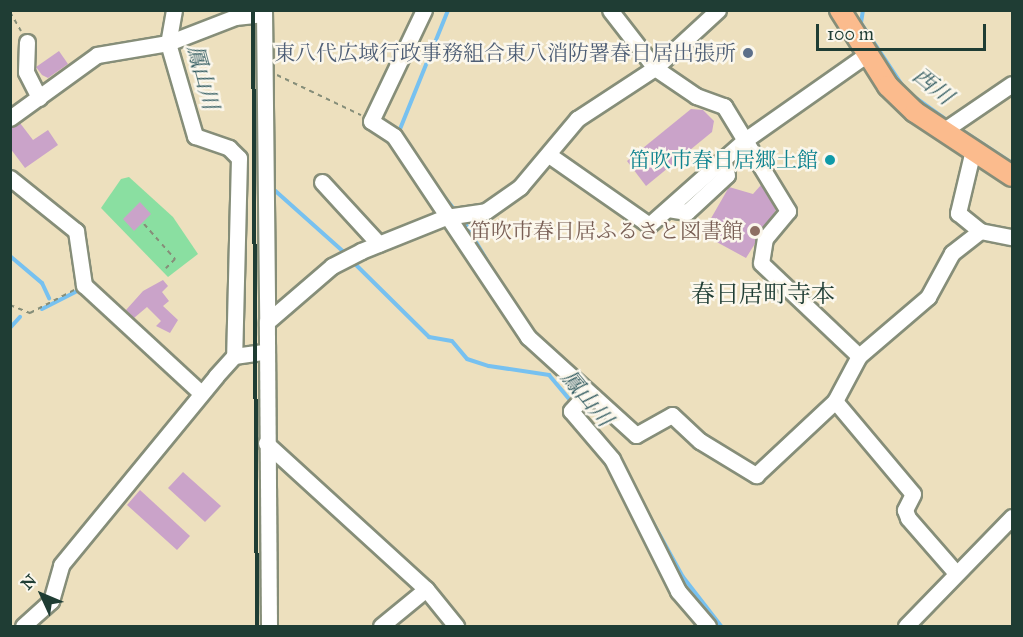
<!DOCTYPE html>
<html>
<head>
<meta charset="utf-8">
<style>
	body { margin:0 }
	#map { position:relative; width:1023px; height:637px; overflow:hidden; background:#ede0be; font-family:"IM FELL Great Primer","Noto Serif JP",serif }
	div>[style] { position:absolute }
	.green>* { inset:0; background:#8adfa1 }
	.stream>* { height:4px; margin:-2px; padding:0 2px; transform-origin:2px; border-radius:2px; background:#77c1f0 }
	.building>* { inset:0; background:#caa3c9 }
	.path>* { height:2px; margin-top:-1px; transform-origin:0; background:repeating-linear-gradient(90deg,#868e79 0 4.5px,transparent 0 9px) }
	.roads { filter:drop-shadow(2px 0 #868e79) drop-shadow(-2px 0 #868e79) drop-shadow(0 2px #868e79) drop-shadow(0 -2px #868e79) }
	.minor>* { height:15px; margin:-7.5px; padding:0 7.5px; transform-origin:7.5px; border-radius:7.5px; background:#fff }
	.major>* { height:20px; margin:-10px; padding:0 10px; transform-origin:10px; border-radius:10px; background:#fbbb8d }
	.rail>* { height:4px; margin:-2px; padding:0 2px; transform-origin:2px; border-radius:2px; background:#1f3d34 }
	.dots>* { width:16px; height:16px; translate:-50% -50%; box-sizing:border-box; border:3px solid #fbf7ec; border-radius:50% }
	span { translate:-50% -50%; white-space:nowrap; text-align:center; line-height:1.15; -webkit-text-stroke:5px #fbf7ec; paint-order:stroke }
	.service-label { font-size:21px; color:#4e5e75 }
	.right { translate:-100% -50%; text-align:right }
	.culture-label { font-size:21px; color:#0d838f }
	.education-label { font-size:21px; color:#785e54 }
	.water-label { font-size:22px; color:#355e63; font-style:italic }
	.quarter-label { font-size:24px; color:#1f3d34 }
	.frame { position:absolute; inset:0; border:12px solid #1f3d34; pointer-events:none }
	.north { position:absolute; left:12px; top:565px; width:60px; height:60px; -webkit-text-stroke:4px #fbf7ec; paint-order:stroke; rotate:314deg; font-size:16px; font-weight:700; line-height:24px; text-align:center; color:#1f3d34 }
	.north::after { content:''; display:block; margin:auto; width:21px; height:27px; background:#1f3d34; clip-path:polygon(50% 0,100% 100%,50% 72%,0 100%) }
	.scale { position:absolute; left:816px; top:24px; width:170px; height:27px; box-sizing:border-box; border:3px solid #1f3d34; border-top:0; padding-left:8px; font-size:18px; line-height:21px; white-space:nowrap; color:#1f3d34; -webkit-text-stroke:4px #fbf7ec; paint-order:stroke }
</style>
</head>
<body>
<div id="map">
	<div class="green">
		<div style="clip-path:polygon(129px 177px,173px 217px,198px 254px,168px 277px,101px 208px,121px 179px)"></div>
	</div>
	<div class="stream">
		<div style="left:863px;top:10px;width:13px;rotate:99deg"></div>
		<div style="left:861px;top:23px;width:82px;rotate:56.5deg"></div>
		<div style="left:906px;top:91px;width:52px;rotate:35.5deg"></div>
		<div style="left:177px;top:43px;width:19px;rotate:78deg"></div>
		<div style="left:957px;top:127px;width:66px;rotate:33.2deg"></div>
		<div style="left:398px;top:134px;width:134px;rotate:-68deg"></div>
		<div style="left:271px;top:187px;width:101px;rotate:41.8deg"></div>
		<div style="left:441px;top:193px;width:22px;rotate:51deg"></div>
		<div style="left:462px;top:218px;width:67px;rotate:59.6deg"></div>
		<div style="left:10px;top:256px;width:42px;rotate:40.2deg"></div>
		<div style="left:42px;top:283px;width:17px;rotate:65deg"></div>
		<div style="left:351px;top:260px;width:110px;rotate:44.6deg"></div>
		<div style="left:429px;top:337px;width:23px;rotate:10deg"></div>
		<div style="left:452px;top:341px;width:23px;rotate:50deg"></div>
		<div style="left:467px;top:359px;width:23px;rotate:18deg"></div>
		<div style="left:489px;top:366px;width:61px;rotate:8.5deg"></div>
		<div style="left:549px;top:375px;width:38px;rotate:50deg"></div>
		<div style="left:42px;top:309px;width:38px;rotate:-27deg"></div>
		<div style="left:10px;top:328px;width:15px;rotate:-48deg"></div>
		<div style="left:641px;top:501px;width:87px;rotate:61.1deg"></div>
		<div style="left:683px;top:577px;width:62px;rotate:52.2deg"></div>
	</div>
	<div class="building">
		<div style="clip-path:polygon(59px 51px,68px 64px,48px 78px,42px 75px,36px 67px)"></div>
		<div style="clip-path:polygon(691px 109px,703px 110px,714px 121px,712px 132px,646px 186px,627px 161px)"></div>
		<div style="clip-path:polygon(20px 123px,33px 140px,48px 130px,58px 145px,25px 168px,10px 148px,10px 128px)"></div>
		<div style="clip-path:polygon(761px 185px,776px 210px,746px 258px,702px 234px,729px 187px,753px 194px)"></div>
		<div style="clip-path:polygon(140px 202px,151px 214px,134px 231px,123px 219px)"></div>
		<div style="clip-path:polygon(163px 280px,168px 286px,162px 292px,169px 301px,163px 306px,178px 320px,170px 333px,156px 326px,161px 321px,147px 307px,134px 318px,126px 310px,143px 291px)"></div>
		<div style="clip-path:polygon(183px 472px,221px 506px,205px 522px,168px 488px)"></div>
		<div style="clip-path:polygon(140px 490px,190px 536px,177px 550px,127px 505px)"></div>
	</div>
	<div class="path">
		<div style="left:10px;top:12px;width:22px;rotate:60deg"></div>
		<div style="left:277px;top:75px;width:93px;rotate:25.5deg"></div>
		<div style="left:144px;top:224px;width:47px;rotate:48.5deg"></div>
		<div style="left:175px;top:259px;width:13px;rotate:135deg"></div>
		<div style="left:10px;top:305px;width:22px;rotate:22deg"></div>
		<div style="left:30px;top:313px;width:50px;rotate:-27.6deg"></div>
	</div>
	<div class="roads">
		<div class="minor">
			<div style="left:174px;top:10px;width:34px;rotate:100deg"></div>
			<div style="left:168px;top:43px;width:97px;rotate:73.8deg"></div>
			<div style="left:195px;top:136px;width:36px;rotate:19deg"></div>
			<div style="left:229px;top:148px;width:14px;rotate:45deg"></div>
			<div style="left:239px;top:158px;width:198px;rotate:91.4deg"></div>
			<div style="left:264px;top:10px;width:312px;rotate:89.4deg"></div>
			<div style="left:424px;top:10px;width:123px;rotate:115.5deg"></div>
			<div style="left:371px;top:121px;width:27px;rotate:33deg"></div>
			<div style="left:394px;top:136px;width:242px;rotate:56.3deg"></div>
			<div style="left:528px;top:337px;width:146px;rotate:42.2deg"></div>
			<div style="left:636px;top:435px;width:41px;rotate:-29.1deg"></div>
			<div style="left:672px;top:415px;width:38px;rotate:43deg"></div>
			<div style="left:700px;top:441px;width:66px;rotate:31.3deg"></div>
			<div style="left:756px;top:475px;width:108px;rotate:-43.1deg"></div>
			<div style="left:835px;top:401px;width:51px;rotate:-61.9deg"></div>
			<div style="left:859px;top:356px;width:91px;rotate:-40.5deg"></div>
			<div style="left:928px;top:297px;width:50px;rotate:-61.4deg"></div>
			<div style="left:952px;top:253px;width:36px;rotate:-38deg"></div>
			<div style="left:980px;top:231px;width:33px;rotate:11deg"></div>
			<div style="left:718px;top:10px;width:86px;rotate:137.4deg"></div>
			<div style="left:655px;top:68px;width:50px;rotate:34.3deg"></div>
			<div style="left:696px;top:96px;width:30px;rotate:20deg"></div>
			<div style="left:724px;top:106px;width:123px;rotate:58.6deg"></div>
			<div style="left:788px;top:211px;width:35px;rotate:130deg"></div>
			<div style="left:765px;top:238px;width:25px;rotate:99deg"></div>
			<div style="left:761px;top:263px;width:135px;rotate:43.5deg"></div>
			<div style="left:27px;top:42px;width:30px;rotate:92deg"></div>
			<div style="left:26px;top:72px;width:29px;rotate:63deg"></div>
			<div style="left:10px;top:118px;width:107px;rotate:-35.9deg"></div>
			<div style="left:97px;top:55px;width:72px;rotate:-9.6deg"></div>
			<div style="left:168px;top:43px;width:72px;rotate:-21.2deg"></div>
			<div style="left:235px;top:17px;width:29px;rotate:-6deg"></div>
			<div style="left:943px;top:131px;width:83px;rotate:-34.3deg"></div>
			<div style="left:973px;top:150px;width:65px;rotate:103.4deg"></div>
			<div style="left:958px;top:213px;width:28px;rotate:39deg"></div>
			<div style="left:549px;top:155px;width:122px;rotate:35deg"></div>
			<div style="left:649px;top:225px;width:128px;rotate:-41.5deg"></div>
			<div style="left:745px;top:140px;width:148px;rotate:-35.1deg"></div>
			<div style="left:10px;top:178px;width:85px;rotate:38.8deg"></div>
			<div style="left:76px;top:231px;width:55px;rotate:81.6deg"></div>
			<div style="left:84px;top:285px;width:159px;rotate:42.7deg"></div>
			<div style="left:322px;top:182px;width:84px;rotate:47.4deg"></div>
			<div style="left:668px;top:209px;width:19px;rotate:9deg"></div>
			<div style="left:687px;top:212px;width:54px;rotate:-42.8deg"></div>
			<div style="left:727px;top:175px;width:16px;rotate:-104deg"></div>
			<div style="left:587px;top:393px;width:24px;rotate:132deg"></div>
			<div style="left:571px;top:411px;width:63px;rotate:49.5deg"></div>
			<div style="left:612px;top:459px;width:148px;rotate:63.4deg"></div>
			<div style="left:678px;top:591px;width:46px;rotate:49.4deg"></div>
			<div style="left:835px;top:401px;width:121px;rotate:50deg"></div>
			<div style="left:913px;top:494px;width:18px;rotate:117deg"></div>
			<div style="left:905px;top:510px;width:9px;rotate:69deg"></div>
			<div style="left:908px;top:518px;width:73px;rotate:48.9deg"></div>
			<div style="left:266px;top:443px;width:217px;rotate:42.4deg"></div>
			<div style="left:426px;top:589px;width:48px;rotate:51deg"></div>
			<div style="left:23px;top:626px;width:38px;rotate:-42deg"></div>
			<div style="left:51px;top:601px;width:37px;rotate:-74deg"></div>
			<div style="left:61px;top:565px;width:244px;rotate:-50.6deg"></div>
			<div style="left:216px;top:376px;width:27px;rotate:-48deg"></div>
			<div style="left:234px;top:356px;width:30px;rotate:-8deg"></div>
			<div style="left:269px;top:626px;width:304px;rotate:-90.4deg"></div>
			<div style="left:267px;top:322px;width:86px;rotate:-40.7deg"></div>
			<div style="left:332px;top:266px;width:33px;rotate:-27deg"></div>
			<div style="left:361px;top:251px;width:92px;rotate:-21.8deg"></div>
			<div style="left:446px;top:217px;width:40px;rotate:-8.5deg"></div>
			<div style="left:486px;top:211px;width:42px;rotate:-35.2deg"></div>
			<div style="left:520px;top:187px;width:89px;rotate:-50deg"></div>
			<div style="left:577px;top:119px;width:93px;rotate:-33.2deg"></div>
			<div style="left:655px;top:68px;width:73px;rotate:-127.8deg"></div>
			<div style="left:381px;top:626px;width:58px;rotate:-39.4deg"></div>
			<div style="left:906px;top:626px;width:152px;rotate:-45.8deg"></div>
		</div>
		<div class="major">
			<div style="left:840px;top:10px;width:90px;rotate:57.7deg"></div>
			<div style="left:888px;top:86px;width:37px;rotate:44deg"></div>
			<div style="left:915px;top:112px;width:116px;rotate:33.4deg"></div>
		</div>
	</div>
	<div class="rail">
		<div style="left:253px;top:10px;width:616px;rotate:89.63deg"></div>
	</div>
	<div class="dots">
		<div style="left:748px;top:53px;background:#5c6f8a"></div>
		<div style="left:830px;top:160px;background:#0f9aa8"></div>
		<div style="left:755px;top:231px;background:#8d6e63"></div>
	</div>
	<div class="service-label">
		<span class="right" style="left:736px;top:53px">東八代広域行政事務組合東八消防署春日居出張所</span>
	</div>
	<div class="culture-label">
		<span class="right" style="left:818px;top:160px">笛吹市春日居郷土館</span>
	</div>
	<div class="education-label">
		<span class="right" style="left:743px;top:231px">笛吹市春日居ふるさと図書館</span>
	</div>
	<div class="water-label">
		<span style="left:203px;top:77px;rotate:75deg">鳳山川</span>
		<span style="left:933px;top:86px;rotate:39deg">西川</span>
		<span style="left:587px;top:398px;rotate:50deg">鳳山川</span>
	</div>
	<div class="quarter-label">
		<span style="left:763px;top:295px">春日居町寺本</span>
	</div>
	<div class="frame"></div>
	<div class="north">N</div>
	<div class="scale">100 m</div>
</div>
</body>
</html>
